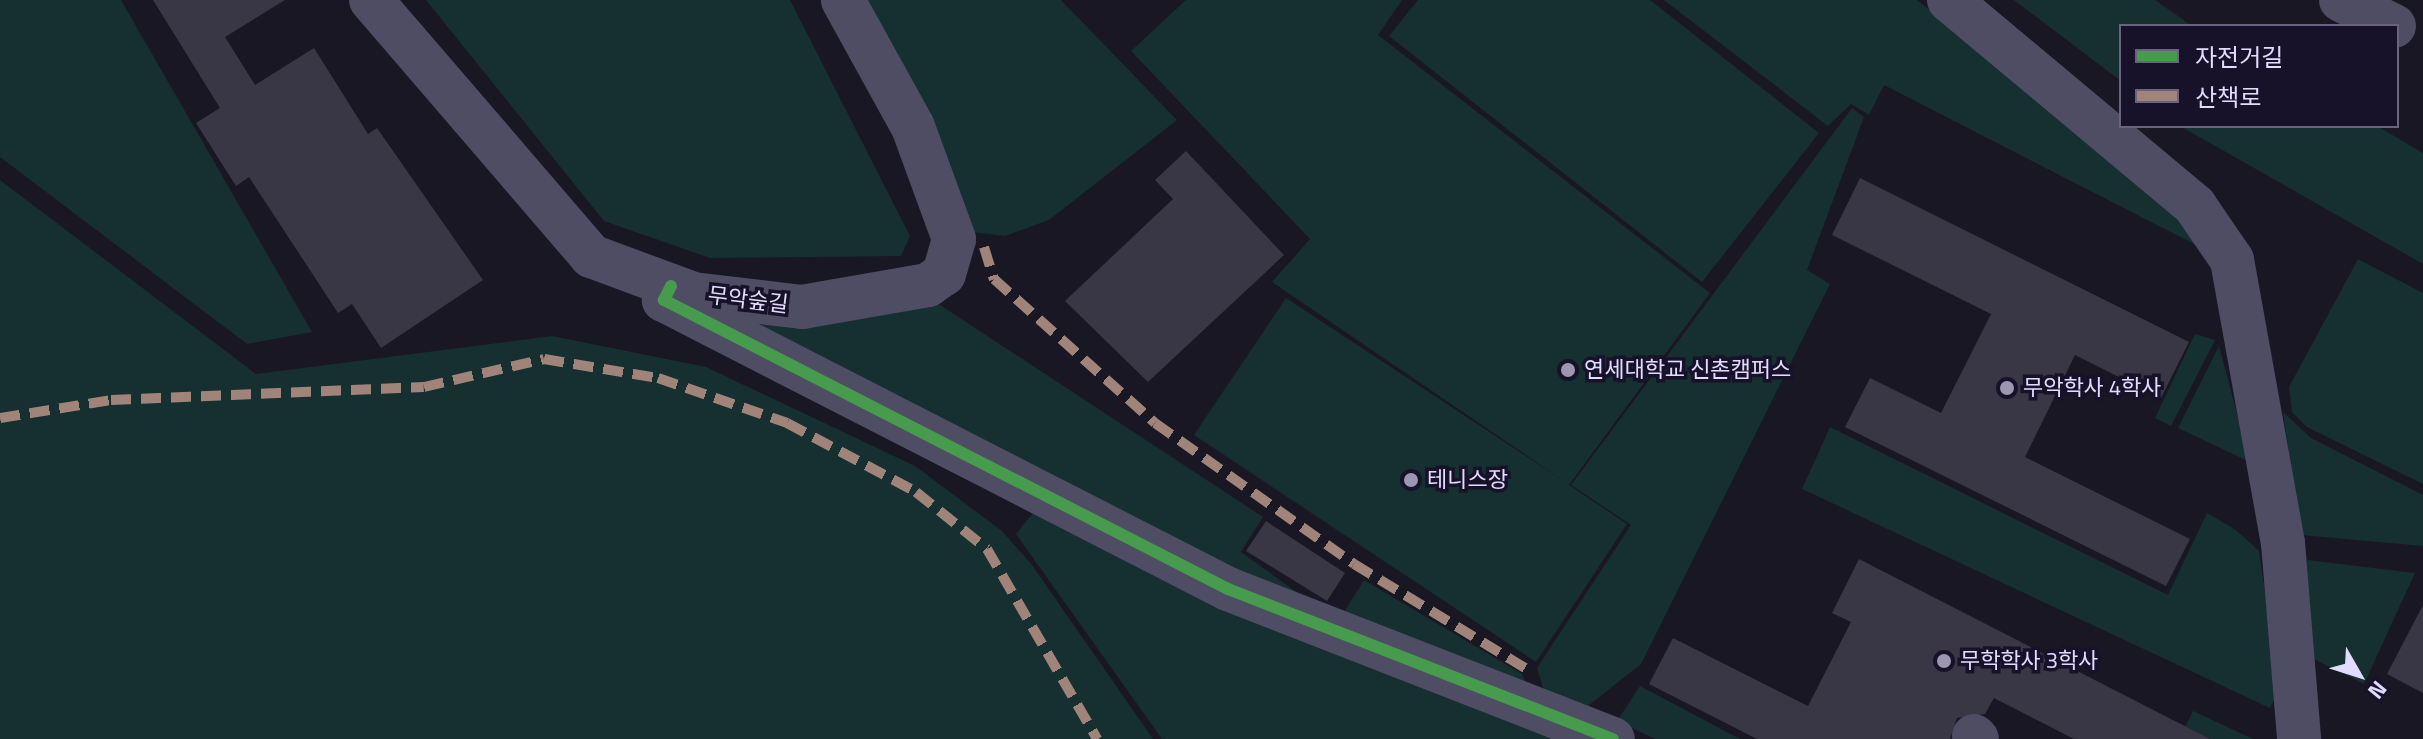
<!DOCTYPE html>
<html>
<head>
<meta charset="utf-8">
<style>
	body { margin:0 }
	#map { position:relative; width:2423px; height:739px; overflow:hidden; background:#1a1724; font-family:"Titillium Web","Noto Sans KR",sans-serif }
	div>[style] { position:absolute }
	.green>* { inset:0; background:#162f31 }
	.building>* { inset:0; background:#393645 }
	.minor>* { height:44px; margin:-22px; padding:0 22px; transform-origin:22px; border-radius:22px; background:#4f4d64 }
	.quiet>* { height:10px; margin-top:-5px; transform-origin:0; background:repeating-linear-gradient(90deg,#a18479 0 20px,transparent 0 30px) }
	.cycleway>* { height:12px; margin:-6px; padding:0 6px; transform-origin:6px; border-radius:6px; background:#469c4c }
	.dots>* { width:22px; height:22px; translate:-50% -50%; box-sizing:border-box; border:4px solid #171229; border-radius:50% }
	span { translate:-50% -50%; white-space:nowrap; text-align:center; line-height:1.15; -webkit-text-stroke:7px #171229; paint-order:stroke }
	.street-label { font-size:22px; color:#e1dcfd }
	.poi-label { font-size:22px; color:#e1dcfd }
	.left { translate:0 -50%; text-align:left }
	.legend { position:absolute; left:2119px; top:24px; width:280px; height:104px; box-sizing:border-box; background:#171229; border:2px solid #68637e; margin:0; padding:10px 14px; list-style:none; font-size:24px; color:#e1dcfd }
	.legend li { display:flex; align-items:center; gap:16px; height:40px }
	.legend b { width:40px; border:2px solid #68637e }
	.north { position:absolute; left:2319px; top:635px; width:80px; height:80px; -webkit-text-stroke:6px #171229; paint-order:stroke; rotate:129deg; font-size:22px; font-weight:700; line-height:32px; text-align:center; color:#e1dcfd }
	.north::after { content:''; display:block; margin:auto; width:28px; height:36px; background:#e1dcfd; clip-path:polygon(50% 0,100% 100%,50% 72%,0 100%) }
</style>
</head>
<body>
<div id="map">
	<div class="green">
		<div style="clip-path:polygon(0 0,121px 0,312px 332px,247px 344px,0 157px)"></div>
		<div style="clip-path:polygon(426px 0,790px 0,910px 236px,901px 256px,710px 258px,604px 221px)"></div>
		<div style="clip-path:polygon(864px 0,1061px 0,1177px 120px,1049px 220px,1005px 236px,972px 232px)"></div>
		<div style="clip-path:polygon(1186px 0,1402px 0,1378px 35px,1710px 293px,1569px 485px,1627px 524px,1536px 662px,1194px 435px,1286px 298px,1564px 481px,1272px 282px,1310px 239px,1131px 51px)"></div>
		<div style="clip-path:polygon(1418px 0,1650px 0,1819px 133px,1702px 282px,1389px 36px)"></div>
		<div style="clip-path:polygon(1664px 0,1917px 0,2181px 214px,2196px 245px,1884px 85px,1869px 115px,1851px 104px,1828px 126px)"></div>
		<div style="clip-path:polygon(2014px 0,2155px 0,2192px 26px,2121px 26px,2121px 81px)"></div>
		<div style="clip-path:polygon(1852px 108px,1864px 117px,1807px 270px,1830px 284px,1641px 664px,1579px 713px,1547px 701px,1537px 668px,1631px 525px,1571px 485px)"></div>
		<div style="clip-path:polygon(2180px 126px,2377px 126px,2423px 153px,2423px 264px)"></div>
		<div style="clip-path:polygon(0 180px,256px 374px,552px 336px,706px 367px,915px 466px,1002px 531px,1032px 565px,1153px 739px,0 739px)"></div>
		<div style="clip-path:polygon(2358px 259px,2423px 293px,2423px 484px,2307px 427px,2292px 412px,2289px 387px)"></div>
		<div style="clip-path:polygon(934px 301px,1263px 517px,1241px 552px,1327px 614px,740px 325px)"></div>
		<div style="clip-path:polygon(2195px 334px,2215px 340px,2171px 426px,2155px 418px)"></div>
		<div style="clip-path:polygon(2219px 346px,2250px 462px,2178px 428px)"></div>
		<div style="clip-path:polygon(2283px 412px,2311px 438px,2423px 495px,2423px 546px,2301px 535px)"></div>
		<div style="clip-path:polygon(1830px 427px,2168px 595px,2207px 513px,2236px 530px,2259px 551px,2279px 691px,2270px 708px,1802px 489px)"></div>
		<div style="clip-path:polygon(1041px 503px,1582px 739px,1162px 739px,1016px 534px)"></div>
		<div style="clip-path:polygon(2307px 560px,2415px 573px,2364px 684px,2306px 655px)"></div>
		<div style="clip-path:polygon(1364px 580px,1522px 674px,1533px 699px,1337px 623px)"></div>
		<div style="clip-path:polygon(1640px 686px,1740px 739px,1655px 739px,1617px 721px)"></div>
		<div style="clip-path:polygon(2193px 711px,2253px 739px,2179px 739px)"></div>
	</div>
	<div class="building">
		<div style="clip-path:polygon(153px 0,285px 0,225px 37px,255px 85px,314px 48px,368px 134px,377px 128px,483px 280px,381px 348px,352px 304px,338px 313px,249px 177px,236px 186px,196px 123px,220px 108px)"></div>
		<div style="clip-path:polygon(1186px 151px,1284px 255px,1148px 382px,1065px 301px,1173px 199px,1155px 180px)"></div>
		<div style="clip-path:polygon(1860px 178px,2189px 342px,2161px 398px,2075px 355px,2025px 457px,2190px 539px,2166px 586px,1845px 427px,1870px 378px,1941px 413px,1991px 314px,1832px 235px)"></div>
		<div style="clip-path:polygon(1266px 521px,1345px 573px,1327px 601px,1246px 551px)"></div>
		<div style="clip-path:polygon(1859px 559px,2210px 739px,2074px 739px,1994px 698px,1985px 714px,1957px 718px,1950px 739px,1757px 739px,1649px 684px,1673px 638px,1808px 706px,1851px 622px,1832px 613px)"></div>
		<div style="clip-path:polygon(2423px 605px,2423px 693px,2387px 674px)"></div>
	</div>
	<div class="minor">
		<div style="left:371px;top:0;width:338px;rotate:49.3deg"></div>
		<div style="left:591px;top:256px;width:109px;rotate:20.4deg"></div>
		<div style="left:693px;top:294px;width:110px;rotate:6.8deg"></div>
		<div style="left:802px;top:307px;width:128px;rotate:-9.9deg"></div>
		<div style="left:928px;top:285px;width:19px;rotate:-35deg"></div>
		<div style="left:944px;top:274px;width:36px;rotate:-74deg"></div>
		<div style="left:954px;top:239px;width:119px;rotate:-110.1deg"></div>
		<div style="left:913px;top:127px;width:145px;rotate:-118.9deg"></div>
		<div style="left:1949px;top:0;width:321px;rotate:39.9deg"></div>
		<div style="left:2195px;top:206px;width:65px;rotate:55.6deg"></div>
		<div style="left:2232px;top:260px;width:288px;rotate:79.8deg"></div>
		<div style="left:2283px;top:543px;width:197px;rotate:85.3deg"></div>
		<div style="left:2341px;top:0;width:59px;rotate:26.1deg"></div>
		<div style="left:671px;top:286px;width:16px;rotate:117deg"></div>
		<div style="left:664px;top:300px;width:634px;rotate:27.13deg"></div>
		<div style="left:1228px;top:589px;width:413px;rotate:21.3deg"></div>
		<div style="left:1974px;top:736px;width:4px;rotate:45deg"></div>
	</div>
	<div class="quiet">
		<div style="left:984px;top:247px;width:34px;rotate:73deg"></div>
		<div style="left:994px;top:279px;width:216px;rotate:41.8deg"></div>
		<div style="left:1155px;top:423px;width:244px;rotate:35.3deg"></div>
		<div style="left:1354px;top:564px;width:204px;rotate:31.3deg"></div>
		<div style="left:0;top:418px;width:112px;rotate:-9.2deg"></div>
		<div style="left:111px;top:400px;width:313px;rotate:-2.4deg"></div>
		<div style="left:424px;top:387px;width:123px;rotate:-13.1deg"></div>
		<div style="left:544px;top:359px;width:116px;rotate:9.5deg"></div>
		<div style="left:658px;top:378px;width:137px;rotate:19.2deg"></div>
		<div style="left:787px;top:423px;width:146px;rotate:28.1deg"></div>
		<div style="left:916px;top:492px;width:91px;rotate:38.8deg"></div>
		<div style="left:987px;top:549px;width:220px;rotate:59.9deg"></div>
	</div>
	<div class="cycleway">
		<div style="left:671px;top:286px;width:16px;rotate:117deg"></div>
		<div style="left:664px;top:300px;width:634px;rotate:27.13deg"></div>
		<div style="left:1228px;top:589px;width:413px;rotate:21.3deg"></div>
	</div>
	<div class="dots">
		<div style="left:1568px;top:370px;background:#9b97b1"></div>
		<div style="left:2007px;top:388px;background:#9b97b1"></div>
		<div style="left:1411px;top:480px;background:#9b97b1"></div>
		<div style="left:1944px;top:661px;background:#9b97b1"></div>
	</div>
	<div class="street-label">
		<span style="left:748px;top:300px;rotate:7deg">무악숲길</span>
	</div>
	<div class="poi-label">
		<span class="left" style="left:1584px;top:370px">연세대학교 신촌캠퍼스</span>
		<span class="left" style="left:2023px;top:388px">무악학사 4학사</span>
		<span class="left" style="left:1427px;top:480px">테니스장</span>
		<span class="left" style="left:1960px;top:661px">무학학사 3학사</span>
	</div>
	<ul class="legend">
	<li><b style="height:10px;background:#469c4c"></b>자전거길</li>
	<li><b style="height:10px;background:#a18479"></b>산책로</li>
	</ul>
	<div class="north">N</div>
</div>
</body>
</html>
